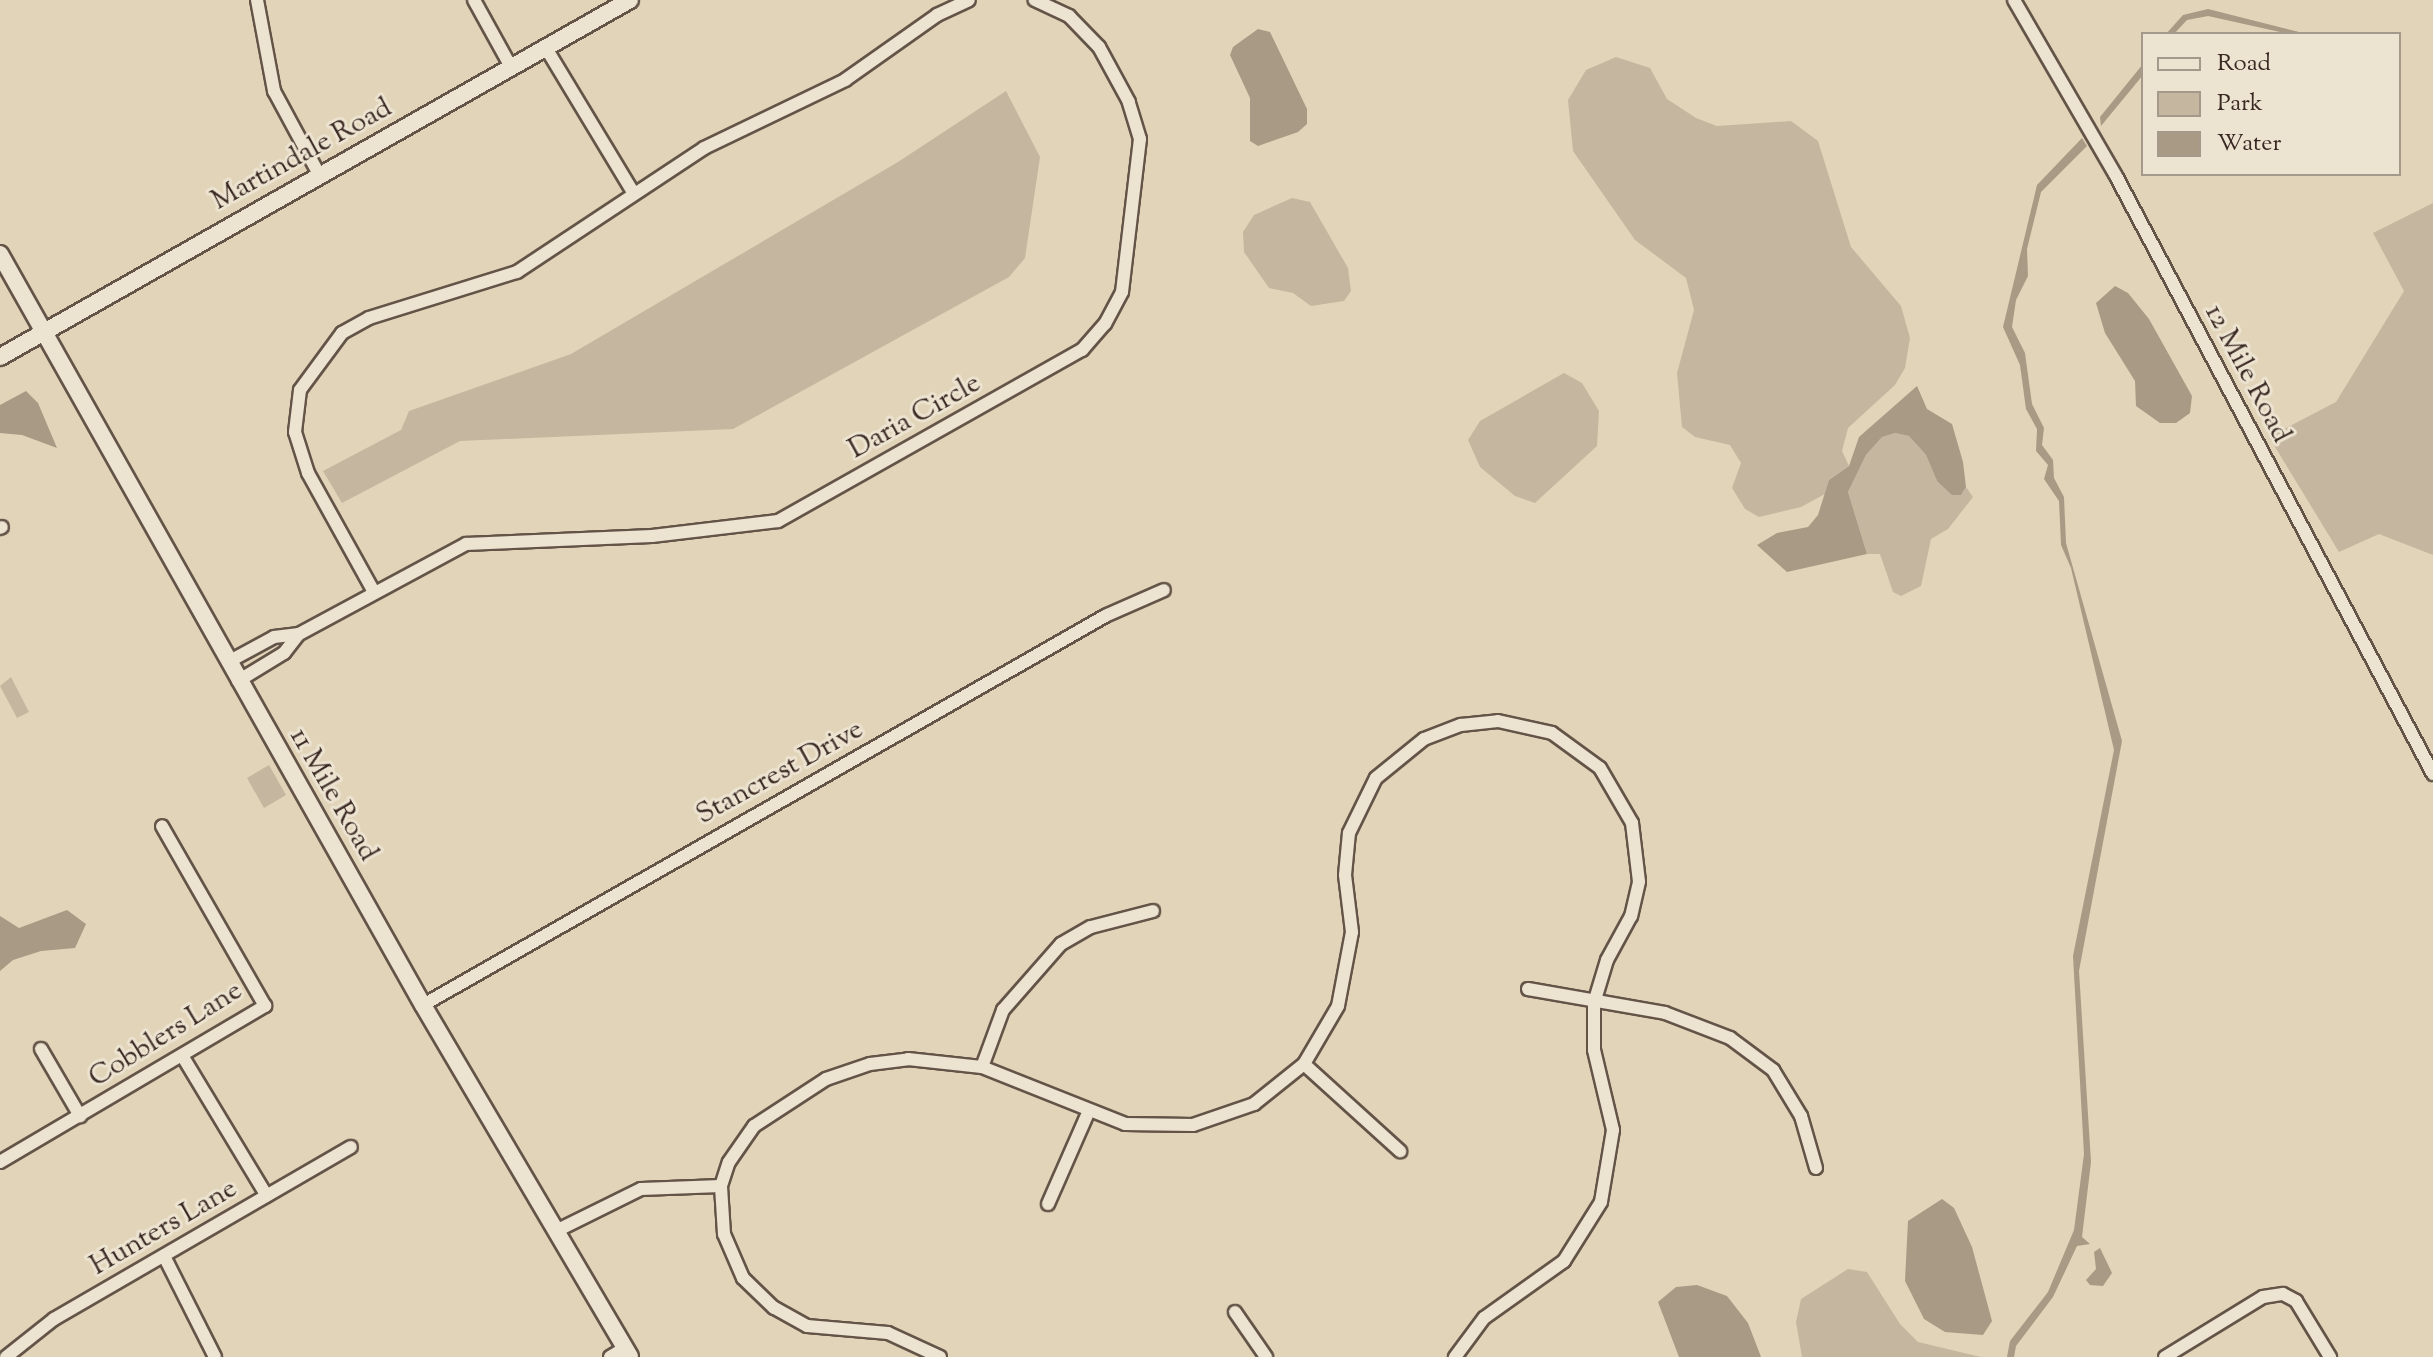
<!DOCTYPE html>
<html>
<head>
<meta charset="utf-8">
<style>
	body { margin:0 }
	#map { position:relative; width:2433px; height:1357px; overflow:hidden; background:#e1d4b8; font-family:"Sorts Mill Goudy",serif }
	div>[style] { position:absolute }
	.green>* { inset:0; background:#c5b79f }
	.water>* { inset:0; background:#a89a85 }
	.roads { filter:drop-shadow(2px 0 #645448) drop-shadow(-2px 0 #645448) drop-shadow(0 2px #645448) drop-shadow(0 -2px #645448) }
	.street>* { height:12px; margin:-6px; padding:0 6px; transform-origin:6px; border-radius:6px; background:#ece3d1 }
	.secondary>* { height:16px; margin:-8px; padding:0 8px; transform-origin:8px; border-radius:8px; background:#ece3d1 }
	span { translate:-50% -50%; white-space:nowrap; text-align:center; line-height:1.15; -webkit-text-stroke:6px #ece3d1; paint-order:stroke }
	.street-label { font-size:28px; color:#3a2923 }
	.legend { position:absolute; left:2141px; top:32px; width:260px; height:144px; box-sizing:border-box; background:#ece3d1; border:2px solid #a5998b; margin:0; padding:10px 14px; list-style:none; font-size:24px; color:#3a2923 }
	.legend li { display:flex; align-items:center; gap:16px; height:40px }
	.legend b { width:40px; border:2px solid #a5998b }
</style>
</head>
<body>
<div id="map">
	<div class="green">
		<div style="clip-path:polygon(1616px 57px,1650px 68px,1667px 99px,1696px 118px,1717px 126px,1791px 121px,1818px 141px,1851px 247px,1901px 306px,1910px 338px,1905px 368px,1895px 385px,1848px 428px,1842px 451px,1849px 466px,1829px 480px,1825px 494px,1801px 507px,1759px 517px,1745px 509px,1732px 488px,1741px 463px,1730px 445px,1695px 437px,1682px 427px,1677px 373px,1694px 310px,1686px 278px,1635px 240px,1573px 151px,1568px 100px,1586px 70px)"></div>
		<div style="clip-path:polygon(1006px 91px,1040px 157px,1025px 258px,1009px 277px,733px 429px,460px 441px,342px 503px,323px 471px,401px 430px,409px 411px,571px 354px,898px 162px)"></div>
		<div style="clip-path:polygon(1292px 198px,1310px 202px,1348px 268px,1351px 291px,1344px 301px,1311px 306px,1293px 293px,1269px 288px,1244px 252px,1243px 232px,1254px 215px)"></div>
		<div style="clip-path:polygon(2433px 203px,2433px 555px,2379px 534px,2339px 552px,2269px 437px,2336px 402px,2404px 291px,2373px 233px)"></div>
		<div style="clip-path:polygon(1564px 373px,1582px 383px,1599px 411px,1597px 446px,1535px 503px,1515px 496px,1480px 467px,1468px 440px,1480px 421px)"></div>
		<div style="clip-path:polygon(1895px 433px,1909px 436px,1926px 455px,1937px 481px,1961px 495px,1966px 487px,1973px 497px,1948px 529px,1931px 539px,1921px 586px,1901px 596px,1893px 592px,1880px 554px,1867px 554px,1848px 492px,1866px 455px,1882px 437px)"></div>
		<div style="clip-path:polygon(11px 677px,29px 712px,17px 718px,0 686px)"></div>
		<div style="clip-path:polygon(269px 765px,286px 795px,264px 808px,247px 778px)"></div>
		<div style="clip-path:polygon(1848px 1269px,1867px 1272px,1900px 1324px,1918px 1342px,1981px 1357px,1802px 1357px,1796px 1322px,1801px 1299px)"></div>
	</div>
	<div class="water">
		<div style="clip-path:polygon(2208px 9px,2299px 32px,2332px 34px,2289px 34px,2208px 16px,2187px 20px,2174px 34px,2166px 34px,2183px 15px)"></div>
		<div style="clip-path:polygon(1258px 29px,1270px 32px,1307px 109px,1307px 124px,1298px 132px,1258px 146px,1250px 141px,1250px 98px,1230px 55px,1233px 47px)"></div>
		<div style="clip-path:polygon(2143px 64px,2143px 75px,2101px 126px,2100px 117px)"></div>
		<div style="clip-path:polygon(2082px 138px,2087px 146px,2041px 192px,2027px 249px,2028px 276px,2016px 300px,2012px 327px,2025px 353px,2032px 404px,2044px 428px,2042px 445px,2053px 460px,2054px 478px,2064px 497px,2066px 543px,2122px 741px,2079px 971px,2091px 1162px,2082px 1237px,2090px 1244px,2077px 1246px,2053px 1297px,2016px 1346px,2014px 1357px,2007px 1357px,2010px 1341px,2048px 1292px,2074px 1230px,2084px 1154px,2073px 956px,2114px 750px,2071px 568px,2061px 545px,2059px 501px,2044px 479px,2048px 465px,2036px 451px,2037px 429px,2026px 409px,2020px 365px,2003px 327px,2037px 185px)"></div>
		<div style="clip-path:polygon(2115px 286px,2128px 293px,2149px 319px,2192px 396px,2190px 413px,2176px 423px,2160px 423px,2136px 406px,2135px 381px,2105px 333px,2096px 303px)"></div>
		<div style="clip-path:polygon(1917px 386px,1927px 409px,1952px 424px,1963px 462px,1966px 487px,1961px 495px,1952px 495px,1937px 481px,1926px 455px,1909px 436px,1895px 433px,1882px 437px,1866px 455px,1848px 492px,1867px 554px,1787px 572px,1757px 545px,1777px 533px,1808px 527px,1818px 515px,1829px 480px,1849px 466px,1859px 437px)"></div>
		<div style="clip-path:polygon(26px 391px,38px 403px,57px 448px,22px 435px,0 433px,0 405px)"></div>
		<div style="clip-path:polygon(67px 910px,86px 924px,75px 948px,41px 951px,13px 960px,0 971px,0 916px,19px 928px)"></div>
		<div style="clip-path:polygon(1942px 1199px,1954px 1208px,1972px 1247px,1992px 1321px,1983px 1335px,1945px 1332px,1924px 1319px,1905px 1281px,1908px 1221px)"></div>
		<div style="clip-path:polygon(2100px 1248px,2112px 1273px,2103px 1286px,2090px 1285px,2086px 1280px,2096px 1269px,2094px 1252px)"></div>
		<div style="clip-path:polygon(1697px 1285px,1727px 1296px,1748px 1323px,1761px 1357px,1679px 1357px,1658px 1302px,1676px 1287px)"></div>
	</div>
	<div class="roads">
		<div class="street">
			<div style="left:257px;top:0;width:93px;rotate:79.4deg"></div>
			<div style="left:274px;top:91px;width:97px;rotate:61.6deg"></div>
			<div style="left:474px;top:0;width:77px;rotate:61.1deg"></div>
			<div style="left:2014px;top:0;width:203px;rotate:59.9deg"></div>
			<div style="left:2116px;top:176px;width:677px;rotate:62.07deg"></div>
			<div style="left:546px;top:48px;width:170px;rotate:58.9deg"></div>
			<div style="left:0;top:528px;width:2px;rotate:-27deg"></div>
			<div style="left:374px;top:592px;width:136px;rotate:-119deg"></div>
			<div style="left:308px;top:473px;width:43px;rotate:-107.6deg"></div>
			<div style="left:295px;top:432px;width:42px;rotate:-83.2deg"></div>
			<div style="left:300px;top:390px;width:71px;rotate:-53.6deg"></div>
			<div style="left:342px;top:333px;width:31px;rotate:-29deg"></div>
			<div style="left:369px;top:318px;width:155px;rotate:-17.3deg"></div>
			<div style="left:517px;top:272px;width:224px;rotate:-33.5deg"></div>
			<div style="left:704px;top:148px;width:157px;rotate:-25.7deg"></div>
			<div style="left:845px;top:80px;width:113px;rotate:-35.2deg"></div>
			<div style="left:937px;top:15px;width:35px;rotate:-25deg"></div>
			<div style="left:228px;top:662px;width:52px;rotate:-28.5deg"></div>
			<div style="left:274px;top:637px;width:25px;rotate:-7deg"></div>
			<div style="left:238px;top:681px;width:54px;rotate:-31.3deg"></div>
			<div style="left:284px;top:653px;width:24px;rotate:-52deg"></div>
			<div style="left:299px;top:634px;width:190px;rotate:-28.3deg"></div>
			<div style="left:466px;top:544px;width:186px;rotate:-2.5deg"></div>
			<div style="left:652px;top:536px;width:127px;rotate:-6.8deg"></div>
			<div style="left:778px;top:521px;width:349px;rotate:-29.4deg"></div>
			<div style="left:1082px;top:350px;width:35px;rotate:-49deg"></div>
			<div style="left:1105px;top:324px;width:36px;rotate:-62deg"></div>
			<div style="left:1122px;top:292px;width:154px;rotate:-83.3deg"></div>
			<div style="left:1140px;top:139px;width:39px;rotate:-107deg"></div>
			<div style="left:1129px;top:102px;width:63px;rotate:-118.6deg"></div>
			<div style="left:1099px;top:47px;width:43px;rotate:-134.1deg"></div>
			<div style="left:1069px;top:16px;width:38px;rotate:-155deg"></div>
			<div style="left:1528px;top:989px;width:139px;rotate:9.9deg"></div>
			<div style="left:1665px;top:1013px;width:70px;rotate:21deg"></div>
			<div style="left:1730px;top:1038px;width:54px;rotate:36.7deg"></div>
			<div style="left:1773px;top:1070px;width:54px;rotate:58.7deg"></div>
			<div style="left:1801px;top:1116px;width:54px;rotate:73.9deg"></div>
			<div style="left:423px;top:1005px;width:787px;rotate:-29.69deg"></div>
			<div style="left:1107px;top:615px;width:62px;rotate:-23.7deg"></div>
			<div style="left:41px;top:1049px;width:78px;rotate:59.8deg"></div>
			<div style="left:183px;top:1057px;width:162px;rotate:58.9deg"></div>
			<div style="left:1304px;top:1064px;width:130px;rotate:42.2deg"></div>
			<div style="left:982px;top:1067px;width:61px;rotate:-69.8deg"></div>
			<div style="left:1003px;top:1010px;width:88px;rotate:-48.7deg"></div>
			<div style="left:1061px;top:944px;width:34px;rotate:-30deg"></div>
			<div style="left:1091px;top:927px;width:64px;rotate:-14.5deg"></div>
			<div style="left:0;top:1162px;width:308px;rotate:-30.5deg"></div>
			<div style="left:265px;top:1006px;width:207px;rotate:-119.8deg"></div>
			<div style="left:1048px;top:1204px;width:99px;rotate:-66.3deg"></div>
			<div style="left:556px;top:1231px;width:95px;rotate:-26.3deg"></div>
			<div style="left:641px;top:1189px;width:80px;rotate:-2.1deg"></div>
			<div style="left:164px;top:1256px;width:113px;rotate:63.2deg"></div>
			<div style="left:1235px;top:1312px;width:55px;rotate:55.4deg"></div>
			<div style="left:6px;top:1357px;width:61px;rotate:-38.4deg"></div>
			<div style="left:54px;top:1319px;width:343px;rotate:-30.1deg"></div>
			<div style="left:610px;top:1357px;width:17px;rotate:-31deg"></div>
			<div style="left:940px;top:1357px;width:57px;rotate:-155.2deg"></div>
			<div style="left:888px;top:1333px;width:81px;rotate:-175.1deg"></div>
			<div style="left:807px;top:1326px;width:38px;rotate:-151deg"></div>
			<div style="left:774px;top:1308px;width:43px;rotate:-135.9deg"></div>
			<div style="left:743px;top:1278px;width:48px;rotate:-113.4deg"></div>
			<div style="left:724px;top:1234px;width:48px;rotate:-93.6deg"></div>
			<div style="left:721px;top:1186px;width:25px;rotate:-72deg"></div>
			<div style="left:729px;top:1162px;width:44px;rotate:-55.2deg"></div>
			<div style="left:754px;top:1126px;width:86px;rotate:-33.1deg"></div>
			<div style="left:826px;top:1079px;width:46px;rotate:-18.8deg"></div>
			<div style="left:870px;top:1064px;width:38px;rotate:-7deg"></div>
			<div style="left:908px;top:1059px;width:74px;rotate:6.2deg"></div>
			<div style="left:982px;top:1067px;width:154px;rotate:21.7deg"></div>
			<div style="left:1125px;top:1124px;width:68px;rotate:0.8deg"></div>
			<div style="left:1193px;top:1125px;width:65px;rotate:-19deg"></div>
			<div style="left:1254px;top:1104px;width:64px;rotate:-38.7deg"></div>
			<div style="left:1304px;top:1064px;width:67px;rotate:-59.6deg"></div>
			<div style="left:1338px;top:1006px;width:75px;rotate:-79.3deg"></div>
			<div style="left:1352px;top:932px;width:57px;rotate:-97deg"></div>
			<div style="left:1345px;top:875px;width:42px;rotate:-84.6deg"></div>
			<div style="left:1349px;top:833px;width:61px;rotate:-63.9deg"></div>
			<div style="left:1376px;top:778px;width:62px;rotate:-39.1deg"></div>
			<div style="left:1424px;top:739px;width:40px;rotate:-21deg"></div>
			<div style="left:1461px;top:725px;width:37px;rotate:-6deg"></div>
			<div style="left:1498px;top:721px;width:55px;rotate:12.5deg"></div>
			<div style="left:1552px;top:733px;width:59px;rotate:36.1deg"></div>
			<div style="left:1600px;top:768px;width:64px;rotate:59.8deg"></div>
			<div style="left:1632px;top:823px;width:59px;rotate:83.2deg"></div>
			<div style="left:1639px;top:882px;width:35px;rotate:103deg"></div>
			<div style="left:1631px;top:916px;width:50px;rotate:118.6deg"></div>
			<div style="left:1607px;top:960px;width:45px;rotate:106.8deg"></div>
			<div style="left:1594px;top:1003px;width:47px;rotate:90deg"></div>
			<div style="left:1594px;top:1050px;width:82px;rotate:76.6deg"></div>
			<div style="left:1613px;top:1130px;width:73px;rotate:99.5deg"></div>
			<div style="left:1601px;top:1202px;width:70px;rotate:122.1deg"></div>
			<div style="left:1564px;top:1261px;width:98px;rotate:144.5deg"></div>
			<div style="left:1484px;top:1318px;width:49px;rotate:126.6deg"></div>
			<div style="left:2165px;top:1357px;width:115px;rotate:-31.5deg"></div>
			<div style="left:2263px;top:1297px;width:20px;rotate:-9deg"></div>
			<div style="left:2283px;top:1294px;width:15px;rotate:28deg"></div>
			<div style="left:2296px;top:1301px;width:66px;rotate:58.7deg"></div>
		</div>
		<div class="secondary">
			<div style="left:0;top:254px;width:862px;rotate:60.61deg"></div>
			<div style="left:423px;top:1005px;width:408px;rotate:59.5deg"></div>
			<div style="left:0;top:357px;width:724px;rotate:-29.54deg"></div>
		</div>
	</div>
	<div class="street-label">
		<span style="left:302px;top:155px;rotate:-29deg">Martindale Road</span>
		<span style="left:2247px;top:374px;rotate:62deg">12 Mile Road</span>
		<span style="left:915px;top:417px;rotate:-29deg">Daria Circle</span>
		<span style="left:780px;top:773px;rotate:-29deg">Stancrest Drive</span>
		<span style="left:333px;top:795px;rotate:60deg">11 Mile Road</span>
		<span style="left:166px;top:1035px;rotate:-32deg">Cobblers Lane</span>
		<span style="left:164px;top:1228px;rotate:-30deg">Hunters Lane</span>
	</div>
	<ul class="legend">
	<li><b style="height:10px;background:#ece3d1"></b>Road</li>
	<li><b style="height:22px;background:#c5b79f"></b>Park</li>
	<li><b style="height:22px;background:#a89a85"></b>Water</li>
	</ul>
</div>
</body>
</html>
